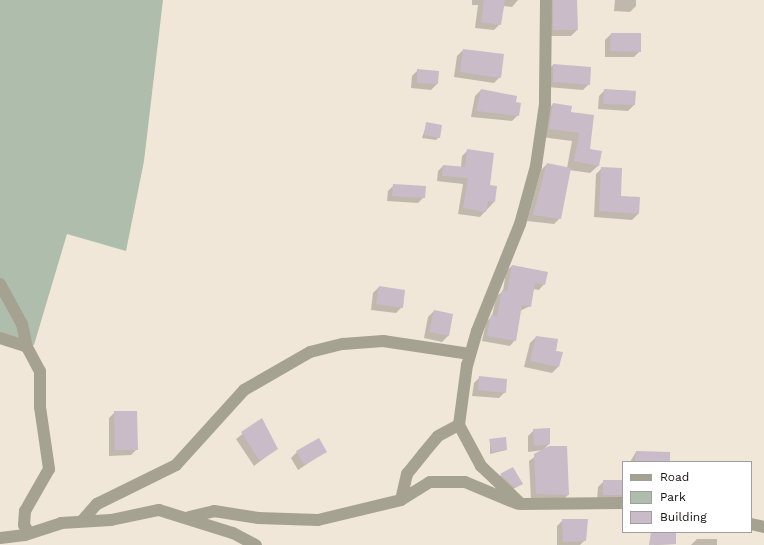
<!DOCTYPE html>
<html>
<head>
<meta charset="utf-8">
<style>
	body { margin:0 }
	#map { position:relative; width:764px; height:545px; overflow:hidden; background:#f0e7d8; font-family:"Work Sans",sans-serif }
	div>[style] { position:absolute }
	.green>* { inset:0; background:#afbeac }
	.shadow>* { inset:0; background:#0003 }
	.building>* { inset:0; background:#c9bbc7 }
	.minor>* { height:12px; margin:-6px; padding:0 6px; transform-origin:6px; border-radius:6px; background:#a6a292 }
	span { translate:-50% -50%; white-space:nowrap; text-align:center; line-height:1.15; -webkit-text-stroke:3px #fff; paint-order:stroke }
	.legend { position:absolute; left:622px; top:461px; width:130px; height:72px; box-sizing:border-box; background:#fff; border:1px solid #a19f9d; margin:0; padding:5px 7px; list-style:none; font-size:12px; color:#13100b }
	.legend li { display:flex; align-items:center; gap:8px; height:20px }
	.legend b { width:20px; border:1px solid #a19f9d }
</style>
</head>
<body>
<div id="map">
	<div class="green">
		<div style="clip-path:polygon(0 0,163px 0,144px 161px,126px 251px,67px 234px,34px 345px,0 333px)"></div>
	</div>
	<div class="shadow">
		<div style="clip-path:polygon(472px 0,518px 0,512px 7px,503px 6px,500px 24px,494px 30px,475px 28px,478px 5px,472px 5px)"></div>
		<div style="clip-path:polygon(547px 0,577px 0,577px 30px,571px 36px,548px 36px)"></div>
		<div style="clip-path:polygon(615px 0,636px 0,636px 6px,630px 12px,614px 11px)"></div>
		<div style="clip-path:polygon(611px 34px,640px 51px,634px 57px,605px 57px,605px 40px)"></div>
		<div style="clip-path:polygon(463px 50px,500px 77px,494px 83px,454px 77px,457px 56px)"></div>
		<div style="clip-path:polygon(553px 65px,589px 84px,583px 90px,547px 87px,547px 71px)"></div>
		<div style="clip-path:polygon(418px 70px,437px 84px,431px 90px,411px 88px,412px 76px)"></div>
		<div style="clip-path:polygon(481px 90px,515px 103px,518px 115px,512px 121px,471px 117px,475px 96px)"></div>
		<div style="clip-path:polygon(605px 90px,634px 91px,634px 105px,628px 111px,598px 109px,599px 96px)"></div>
		<div style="clip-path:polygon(553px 104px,571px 107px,570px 112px,599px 165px,590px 173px,569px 170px,560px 218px,554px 224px,527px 221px,541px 170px,547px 164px,567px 168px,572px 141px,541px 137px,545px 112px)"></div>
		<div style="clip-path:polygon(427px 123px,439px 137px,436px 140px,422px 138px)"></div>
		<div style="clip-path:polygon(467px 151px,494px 202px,480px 217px,458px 214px,463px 184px,437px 181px,438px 171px,443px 166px,461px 167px,462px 156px)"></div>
		<div style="clip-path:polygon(602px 168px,620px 197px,639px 198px,638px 214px,632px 220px,594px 217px,596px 174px)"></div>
		<div style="clip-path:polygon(394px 185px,424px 197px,418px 203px,387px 201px,388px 191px)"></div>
		<div style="clip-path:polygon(512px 266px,544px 284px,539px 290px,533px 289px,530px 306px,520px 311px,515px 340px,510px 346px,482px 341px,486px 322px,492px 316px,496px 297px,503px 291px,506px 271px)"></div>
		<div style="clip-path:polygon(379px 287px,402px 307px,396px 313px,371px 310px,373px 293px)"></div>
		<div style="clip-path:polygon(434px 311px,448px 336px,442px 342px,424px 338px,428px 317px)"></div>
		<div style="clip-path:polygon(536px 337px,555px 352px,558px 367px,552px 373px,524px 367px,530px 343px)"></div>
		<div style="clip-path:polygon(480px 377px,505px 392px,499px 398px,472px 396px,474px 383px)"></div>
		<div style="clip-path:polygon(115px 412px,137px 449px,131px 455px,109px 456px,109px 418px)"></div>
		<div style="clip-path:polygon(262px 419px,276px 449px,254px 466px,236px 439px)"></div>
		<div style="clip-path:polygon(534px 430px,549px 444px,545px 448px,568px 495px,562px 501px,531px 500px,529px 461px,544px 450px,528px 452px,528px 436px)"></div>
		<div style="clip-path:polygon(490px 440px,506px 450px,490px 454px)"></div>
		<div style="clip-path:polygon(297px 452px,325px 452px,298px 470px,291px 458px)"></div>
		<div style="clip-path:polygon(636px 452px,648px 462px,630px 462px)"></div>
		<div style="clip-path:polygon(501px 475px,522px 483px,508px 493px,495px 481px)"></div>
		<div style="clip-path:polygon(604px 481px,623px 481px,623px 502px,597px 500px,598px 487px)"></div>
		<div style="clip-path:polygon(563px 520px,585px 540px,580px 545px,557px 545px,557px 526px)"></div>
		<div style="clip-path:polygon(656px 532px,675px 532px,675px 544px,654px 545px)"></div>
		<div style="clip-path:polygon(697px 539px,717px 539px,717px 545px,691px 545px)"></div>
	</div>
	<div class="building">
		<div style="clip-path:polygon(484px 0,505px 0,501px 25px,481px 22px)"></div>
		<div style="clip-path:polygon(553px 0,577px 0,578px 30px,553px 30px)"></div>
		<div style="clip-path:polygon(611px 33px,641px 33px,641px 52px,610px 51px)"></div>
		<div style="clip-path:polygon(463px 49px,504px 54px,501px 78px,460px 72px)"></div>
		<div style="clip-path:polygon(553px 64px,591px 67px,590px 85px,553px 82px)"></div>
		<div style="clip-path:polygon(417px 69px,439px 71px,438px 84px,417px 83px)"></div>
		<div style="clip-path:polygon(481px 89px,517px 96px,516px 102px,521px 103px,519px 116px,476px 111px)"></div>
		<div style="clip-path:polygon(604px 89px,636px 91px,635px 105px,603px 104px)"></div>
		<div style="clip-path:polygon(553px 103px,572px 106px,571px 112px,594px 115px,590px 149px,602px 151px,599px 166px,574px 161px,579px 133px,549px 129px)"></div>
		<div style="clip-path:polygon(426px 122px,442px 125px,440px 138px,424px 135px)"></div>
		<div style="clip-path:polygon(467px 149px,494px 153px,490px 185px,497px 186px,495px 202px,488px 201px,486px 212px,463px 208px,468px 178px,442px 176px,443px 165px,465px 167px)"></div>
		<div style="clip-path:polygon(547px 163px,571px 168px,561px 219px,533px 215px)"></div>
		<div style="clip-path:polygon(601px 167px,622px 168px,621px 196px,640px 197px,639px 214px,599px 211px)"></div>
		<div style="clip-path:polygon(393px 184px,426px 186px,425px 198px,392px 196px)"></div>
		<div style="clip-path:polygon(512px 265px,548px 272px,545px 285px,535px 283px,531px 307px,522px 305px,516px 341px,487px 336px,491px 315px,497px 316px,502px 290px,507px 291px)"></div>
		<div style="clip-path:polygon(379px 286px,405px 290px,403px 308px,376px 304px)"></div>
		<div style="clip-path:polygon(434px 310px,453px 314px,449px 336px,429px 332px)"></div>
		<div style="clip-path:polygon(536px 336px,558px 339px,556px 351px,563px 352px,559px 367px,530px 361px)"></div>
		<div style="clip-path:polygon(479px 376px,507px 379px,506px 393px,478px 390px)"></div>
		<div style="clip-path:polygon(114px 411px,137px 411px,138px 450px,115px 450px)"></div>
		<div style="clip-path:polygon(262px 418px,278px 449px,260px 461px,241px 432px)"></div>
		<div style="clip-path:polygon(550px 428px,550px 444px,534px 446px,533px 429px)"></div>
		<div style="clip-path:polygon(506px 437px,507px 450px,492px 452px,489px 439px)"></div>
		<div style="clip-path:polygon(319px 438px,327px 452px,304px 465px,296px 451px)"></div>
		<div style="clip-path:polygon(549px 446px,567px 446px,569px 495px,536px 494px,534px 454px)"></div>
		<div style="clip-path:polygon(636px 451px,670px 452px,670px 462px,635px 462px)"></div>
		<div style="clip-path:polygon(513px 467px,523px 484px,515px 488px,500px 474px)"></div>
		<div style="clip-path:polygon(603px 480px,623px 480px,623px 495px,603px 495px)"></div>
		<div style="clip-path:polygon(562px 519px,588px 519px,586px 541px,563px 542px)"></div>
		<div style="clip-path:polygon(651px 532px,676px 532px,676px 544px,649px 545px)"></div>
	</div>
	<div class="minor">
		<div style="left:546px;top:0;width:104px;rotate:90.6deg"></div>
		<div style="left:545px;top:104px;width:63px;rotate:98.3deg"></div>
		<div style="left:536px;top:166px;width:60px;rotate:105.4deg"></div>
		<div style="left:520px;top:224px;width:115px;rotate:111.9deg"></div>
		<div style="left:477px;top:331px;width:35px;rotate:106deg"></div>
		<div style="left:467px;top:365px;width:61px;rotate:97.6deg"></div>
		<div style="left:459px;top:425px;width:47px;rotate:61.8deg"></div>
		<div style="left:481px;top:466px;width:55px;rotate:43.5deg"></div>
		<div style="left:521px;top:504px;width:102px;rotate:-0.6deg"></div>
		<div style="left:0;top:284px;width:46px;rotate:61.2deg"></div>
		<div style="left:22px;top:324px;width:24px;rotate:78deg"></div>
		<div style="left:27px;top:347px;width:27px;rotate:62deg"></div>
		<div style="left:40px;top:371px;width:36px;rotate:90deg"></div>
		<div style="left:40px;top:407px;width:63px;rotate:81.7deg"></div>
		<div style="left:49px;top:469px;width:48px;rotate:119.7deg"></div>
		<div style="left:25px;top:511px;width:14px;rotate:94deg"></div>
		<div style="left:24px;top:525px;width:9px;rotate:58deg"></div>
		<div style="left:0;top:338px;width:28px;rotate:18deg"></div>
		<div style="left:401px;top:500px;width:34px;rotate:-32deg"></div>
		<div style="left:430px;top:482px;width:35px"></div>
		<div style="left:465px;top:482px;width:57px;rotate:22.5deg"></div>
		<div style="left:189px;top:517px;width:26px;rotate:-13deg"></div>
		<div style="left:214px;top:511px;width:45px;rotate:9deg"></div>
		<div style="left:258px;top:518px;width:60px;rotate:1.9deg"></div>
		<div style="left:318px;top:520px;width:85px;rotate:-13.5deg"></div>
		<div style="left:401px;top:500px;width:27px;rotate:-77deg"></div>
		<div style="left:407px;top:474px;width:26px;rotate:-51deg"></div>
		<div style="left:423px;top:454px;width:23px;rotate:-50deg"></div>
		<div style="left:438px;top:436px;width:24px;rotate:-28deg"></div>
		<div style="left:82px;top:521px;width:23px;rotate:-49deg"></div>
		<div style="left:97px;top:504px;width:88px;rotate:-26.3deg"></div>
		<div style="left:176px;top:465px;width:101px;rotate:-47.8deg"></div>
		<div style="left:244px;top:390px;width:76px;rotate:-29.9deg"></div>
		<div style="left:310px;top:352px;width:34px;rotate:-14deg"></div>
		<div style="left:343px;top:344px;width:40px;rotate:-4.3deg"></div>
		<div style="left:383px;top:341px;width:88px;rotate:8.5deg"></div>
		<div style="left:751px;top:524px;width:13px;rotate:13deg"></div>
		<div style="left:0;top:538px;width:25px;rotate:-7deg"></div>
		<div style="left:25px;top:535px;width:38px;rotate:-18deg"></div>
		<div style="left:61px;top:523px;width:50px;rotate:-3.4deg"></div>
		<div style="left:111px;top:520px;width:49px;rotate:-11.8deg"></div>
		<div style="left:159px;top:510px;width:77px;rotate:17.3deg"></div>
		<div style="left:233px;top:533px;width:26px;rotate:28deg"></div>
	</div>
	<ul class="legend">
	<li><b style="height:5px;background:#a6a292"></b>Road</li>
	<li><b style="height:11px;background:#afbeac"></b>Park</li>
	<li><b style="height:11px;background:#c9bbc7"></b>Building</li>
	</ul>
</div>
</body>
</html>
